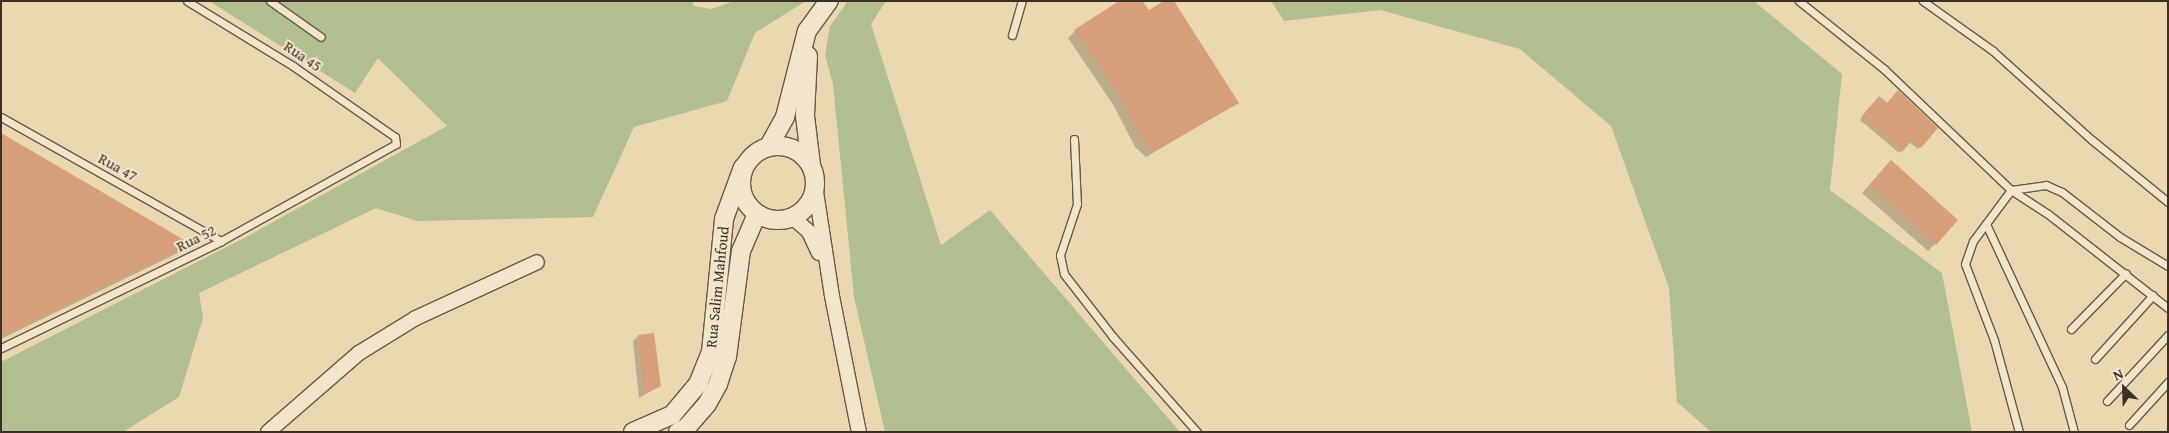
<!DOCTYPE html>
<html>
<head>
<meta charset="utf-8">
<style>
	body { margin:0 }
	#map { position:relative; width:2169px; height:433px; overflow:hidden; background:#ebd7b0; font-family:"Gentium Book Plus",serif }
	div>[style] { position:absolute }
	.green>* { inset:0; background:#b1bf90 }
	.shadow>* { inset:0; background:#0003 }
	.building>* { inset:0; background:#d69f79 }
	.roads { filter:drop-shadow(1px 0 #675a4a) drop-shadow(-1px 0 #675a4a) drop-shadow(0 1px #675a4a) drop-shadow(0 -1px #675a4a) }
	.service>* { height:7px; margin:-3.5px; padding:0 3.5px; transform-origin:3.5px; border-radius:3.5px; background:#f2e5cc }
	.minor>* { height:14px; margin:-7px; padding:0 7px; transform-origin:7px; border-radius:7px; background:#f2e5cc }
	.tertiary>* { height:18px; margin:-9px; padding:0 9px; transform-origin:9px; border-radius:9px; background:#f2e5cc }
	.tertiary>.ring { margin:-9px; padding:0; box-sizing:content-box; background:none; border:18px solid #f2e5cc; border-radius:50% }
	span { translate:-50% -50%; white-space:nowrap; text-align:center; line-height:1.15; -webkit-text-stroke:4px #f2e5cc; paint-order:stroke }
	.street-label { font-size:15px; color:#3b3028 }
	.frame { position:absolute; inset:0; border:2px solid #3b3028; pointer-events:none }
	.north { position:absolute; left:2099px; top:363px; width:50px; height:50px; -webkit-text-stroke:4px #f2e5cc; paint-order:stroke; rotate:336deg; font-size:14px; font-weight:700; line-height:20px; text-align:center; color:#3b3028 }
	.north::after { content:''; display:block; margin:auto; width:18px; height:22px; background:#3b3028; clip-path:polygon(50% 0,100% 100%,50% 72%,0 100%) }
</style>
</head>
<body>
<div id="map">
	<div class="green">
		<div style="clip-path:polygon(209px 1px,692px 1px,694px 6px,711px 9px,734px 1px,806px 1px,755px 33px,727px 101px,634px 127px,593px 217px,417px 221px,376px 208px,199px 293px,203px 318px,179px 397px,123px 432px,1px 432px,1px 362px,246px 237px,447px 126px,378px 58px,355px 93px)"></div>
		<div style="clip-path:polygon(848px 1px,886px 1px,871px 24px,941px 245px,990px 210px,1180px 432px,885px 432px,854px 297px,833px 84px,825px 55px,830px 26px)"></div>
		<div style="clip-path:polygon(1271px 1px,1754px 1px,1842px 74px,1830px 190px,1942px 273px,1972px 432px,1711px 432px,1677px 402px,1669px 288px,1611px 126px,1520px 49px,1380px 10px,1284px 21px)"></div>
	</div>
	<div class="shadow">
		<div style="clip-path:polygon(1149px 11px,1238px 103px,1146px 157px,1135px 147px,1114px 106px,1068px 38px,1075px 31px)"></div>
		<div style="clip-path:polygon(1880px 98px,1887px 104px,1936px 128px,1918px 149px,1909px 142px,1899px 153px,1860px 120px)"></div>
		<div style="clip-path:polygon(1px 135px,189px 245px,182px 251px,1px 339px)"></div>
		<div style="clip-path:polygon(1884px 169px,1935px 244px,1928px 251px,1862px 193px)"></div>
		<div style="clip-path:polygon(638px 336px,660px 386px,639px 398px,633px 341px)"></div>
	</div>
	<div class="building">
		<div style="clip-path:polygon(1119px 1px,1142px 1px,1149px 10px,1164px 1px,1174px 1px,1239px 103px,1154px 151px,1142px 140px,1121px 98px,1074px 30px)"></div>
		<div style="clip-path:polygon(1898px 90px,1938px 128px,1921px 148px,1912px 140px,1902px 152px,1861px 117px,1879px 96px,1887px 103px)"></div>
		<div style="clip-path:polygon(1px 133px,191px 244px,1px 337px)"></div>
		<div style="clip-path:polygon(1891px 160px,1958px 220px,1936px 245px,1869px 185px)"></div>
		<div style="clip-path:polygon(654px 333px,661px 386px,644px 394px,638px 335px)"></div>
	</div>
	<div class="roads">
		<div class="service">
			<div style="left:270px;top:1px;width:62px;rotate:35.2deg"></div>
			<div style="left:1799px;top:1px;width:109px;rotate:38.7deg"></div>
			<div style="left:1884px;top:69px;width:175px;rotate:43.6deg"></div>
			<div style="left:2011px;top:190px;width:44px;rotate:33deg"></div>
			<div style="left:2048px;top:214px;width:152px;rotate:38.1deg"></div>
			<div style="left:1923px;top:1px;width:86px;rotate:35.5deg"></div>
			<div style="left:1993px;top:51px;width:133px;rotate:42deg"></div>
			<div style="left:2092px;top:140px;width:98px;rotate:39.2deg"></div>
			<div style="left:1012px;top:35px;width:35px;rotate:-74deg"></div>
			<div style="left:1px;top:117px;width:253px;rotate:29.4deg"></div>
			<div style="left:1074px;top:139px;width:65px;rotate:87.4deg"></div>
			<div style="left:1077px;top:204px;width:54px;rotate:108.4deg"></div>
			<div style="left:1060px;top:255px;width:19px;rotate:78deg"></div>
			<div style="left:1064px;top:274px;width:80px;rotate:52.1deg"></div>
			<div style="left:1113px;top:337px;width:127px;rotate:48.5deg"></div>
			<div style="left:1986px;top:224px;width:180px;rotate:65deg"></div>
			<div style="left:2062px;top:387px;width:47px;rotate:75.1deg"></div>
			<div style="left:2071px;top:329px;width:78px;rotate:-45.5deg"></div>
			<div style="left:1px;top:348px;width:245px;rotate:-25.9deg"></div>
			<div style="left:221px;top:241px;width:200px;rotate:-29deg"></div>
			<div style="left:396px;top:144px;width:7px;rotate:-98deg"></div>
			<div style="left:395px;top:137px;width:124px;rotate:-145.2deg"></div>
			<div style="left:293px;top:66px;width:124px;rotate:-148.5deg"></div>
			<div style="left:2095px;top:359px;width:86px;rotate:-47.8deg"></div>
			<div style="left:2107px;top:401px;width:90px;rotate:-47.3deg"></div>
			<div style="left:2129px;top:425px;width:58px;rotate:-47.8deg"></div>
			<div style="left:2019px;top:432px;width:95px;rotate:-105.2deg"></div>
			<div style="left:1994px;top:340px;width:81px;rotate:-110.9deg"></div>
			<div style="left:1965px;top:264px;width:24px;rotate:-71deg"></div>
			<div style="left:1973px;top:241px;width:64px;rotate:-53.3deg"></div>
			<div style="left:2011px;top:190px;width:35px;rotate:-8deg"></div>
			<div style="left:2046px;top:185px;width:17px;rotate:24deg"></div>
			<div style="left:2062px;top:192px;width:73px;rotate:37.8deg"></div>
			<div style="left:2120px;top:237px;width:56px;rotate:31.1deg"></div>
		</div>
		<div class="minor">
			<div style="left:815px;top:185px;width:112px;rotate:81.3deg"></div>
			<div style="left:832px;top:296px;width:139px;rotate:78.8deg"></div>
			<div style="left:792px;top:217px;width:23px;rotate:41deg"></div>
			<div style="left:809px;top:232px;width:23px;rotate:65deg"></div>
			<div style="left:268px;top:432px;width:121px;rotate:-41deg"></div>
			<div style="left:359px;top:353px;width:67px;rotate:-31.6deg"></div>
			<div style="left:416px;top:318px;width:133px;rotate:-24.8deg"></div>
		</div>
		<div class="tertiary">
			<div style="left:808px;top:56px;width:60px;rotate:92.9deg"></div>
			<div style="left:805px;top:116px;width:49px;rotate:83deg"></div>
			<div class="ring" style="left:741px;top:146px;width:56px;height:56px"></div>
			<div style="left:769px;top:146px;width:33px;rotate:-61deg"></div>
			<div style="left:785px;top:117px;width:89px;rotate:-75.7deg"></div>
			<div style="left:807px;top:31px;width:37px;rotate:-54deg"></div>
			<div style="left:633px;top:432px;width:43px;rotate:-23.6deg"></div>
			<div style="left:672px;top:415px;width:40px;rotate:-50deg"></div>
			<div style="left:698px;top:384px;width:35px;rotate:-68deg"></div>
			<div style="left:711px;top:352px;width:134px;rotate:-84.4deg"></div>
			<div style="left:724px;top:219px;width:55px;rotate:-69.9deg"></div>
			<div style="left:678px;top:432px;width:10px;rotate:-29deg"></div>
			<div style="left:687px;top:427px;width:30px;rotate:-49deg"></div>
			<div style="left:707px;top:404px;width:23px;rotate:-61deg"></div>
			<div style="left:718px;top:384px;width:28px;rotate:-72deg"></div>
			<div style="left:727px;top:357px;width:107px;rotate:-82.5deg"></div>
			<div style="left:741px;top:251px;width:40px;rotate:-66.6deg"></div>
		</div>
	</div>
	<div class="street-label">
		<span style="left:303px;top:56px;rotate:34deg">Rua 45</span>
		<span style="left:118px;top:167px;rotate:29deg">Rua 47</span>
		<span style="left:196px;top:238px;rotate:-26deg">Rua 52</span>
		<span style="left:717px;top:287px;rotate:-84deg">Rua Salim Mahfoud</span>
	</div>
	<div class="frame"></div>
	<div class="north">N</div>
</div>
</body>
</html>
